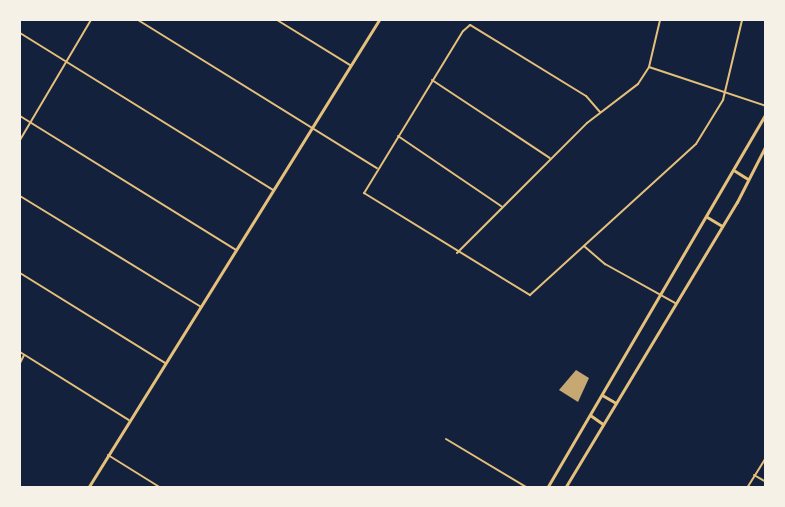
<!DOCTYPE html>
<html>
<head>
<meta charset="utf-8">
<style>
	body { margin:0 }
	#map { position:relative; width:785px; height:507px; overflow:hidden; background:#14213d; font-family:Figtree,sans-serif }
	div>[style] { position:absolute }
	.building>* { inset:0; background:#c6a872 }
	.minor>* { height:2px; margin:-1px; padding:0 1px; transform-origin:1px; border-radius:1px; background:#e5c07b }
	.tertiary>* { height:3px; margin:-1.5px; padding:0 1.5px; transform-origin:1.5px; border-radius:1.5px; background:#e5c07b }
	.secondary>* { height:3px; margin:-1.5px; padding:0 1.5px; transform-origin:1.5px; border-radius:1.5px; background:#e5c07b }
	span { translate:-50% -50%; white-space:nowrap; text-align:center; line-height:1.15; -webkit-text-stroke:6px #f6f1e7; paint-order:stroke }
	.frame { position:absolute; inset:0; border:21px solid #f6f1e7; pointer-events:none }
</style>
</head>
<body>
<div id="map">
	<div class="building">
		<div style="clip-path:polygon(576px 370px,589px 378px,578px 402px,559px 390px)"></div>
	</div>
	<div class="minor">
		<div style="left:138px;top:20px;width:281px;rotate:31.8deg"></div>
		<div style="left:277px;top:20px;width:86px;rotate:31.7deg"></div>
		<div style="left:20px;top:33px;width:298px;rotate:31.8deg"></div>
		<div style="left:649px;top:67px;width:123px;rotate:18.4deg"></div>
		<div style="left:432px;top:80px;width:141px;rotate:33.5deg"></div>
		<div style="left:600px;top:112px;width:21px;rotate:-131deg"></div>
		<div style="left:586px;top:96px;width:136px;rotate:-148.5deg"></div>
		<div style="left:470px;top:25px;width:9px;rotate:139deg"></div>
		<div style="left:463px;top:31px;width:190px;rotate:121.4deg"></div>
		<div style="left:364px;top:193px;width:195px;rotate:31.6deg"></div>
		<div style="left:530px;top:295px;width:224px;rotate:-42.3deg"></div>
		<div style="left:696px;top:144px;width:52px;rotate:-58.5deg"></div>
		<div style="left:723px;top:100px;width:82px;rotate:-76.6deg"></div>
		<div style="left:20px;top:116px;width:254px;rotate:31.8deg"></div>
		<div style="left:398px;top:136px;width:125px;rotate:34.2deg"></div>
		<div style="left:20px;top:140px;width:139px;rotate:-59.4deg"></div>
		<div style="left:20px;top:196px;width:212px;rotate:31.5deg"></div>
		<div style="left:584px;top:246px;width:28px;rotate:41deg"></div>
		<div style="left:605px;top:264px;width:80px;rotate:29.1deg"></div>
		<div style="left:457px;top:253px;width:184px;rotate:-45deg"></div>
		<div style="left:587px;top:123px;width:64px;rotate:-37.4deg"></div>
		<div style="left:638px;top:84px;width:20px;rotate:-57deg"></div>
		<div style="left:649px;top:67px;width:48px;rotate:-76.8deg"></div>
		<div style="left:20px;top:273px;width:171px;rotate:31.8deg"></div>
		<div style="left:20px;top:352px;width:128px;rotate:32deg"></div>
		<div style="left:20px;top:363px;width:9px;rotate:-63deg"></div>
		<div style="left:446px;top:439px;width:96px;rotate:30.9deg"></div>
		<div style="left:108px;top:455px;width:62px;rotate:31.9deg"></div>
		<div style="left:754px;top:475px;width:14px;rotate:30deg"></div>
		<div style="left:747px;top:488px;width:36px;rotate:-58deg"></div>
	</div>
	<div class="tertiary">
		<div style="left:88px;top:488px;width:551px;rotate:-58.13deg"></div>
	</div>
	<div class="secondary">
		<div style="left:735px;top:171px;width:15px;rotate:32deg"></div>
		<div style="left:707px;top:217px;width:17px;rotate:31deg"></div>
		<div style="left:602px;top:395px;width:16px;rotate:30deg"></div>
		<div style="left:590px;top:415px;width:16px;rotate:35deg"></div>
		<div style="left:547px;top:488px;width:434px;rotate:-59.7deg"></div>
		<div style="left:565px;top:488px;width:334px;rotate:-59deg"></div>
		<div style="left:737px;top:202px;width:64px;rotate:-63deg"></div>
	</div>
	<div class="frame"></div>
</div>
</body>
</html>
